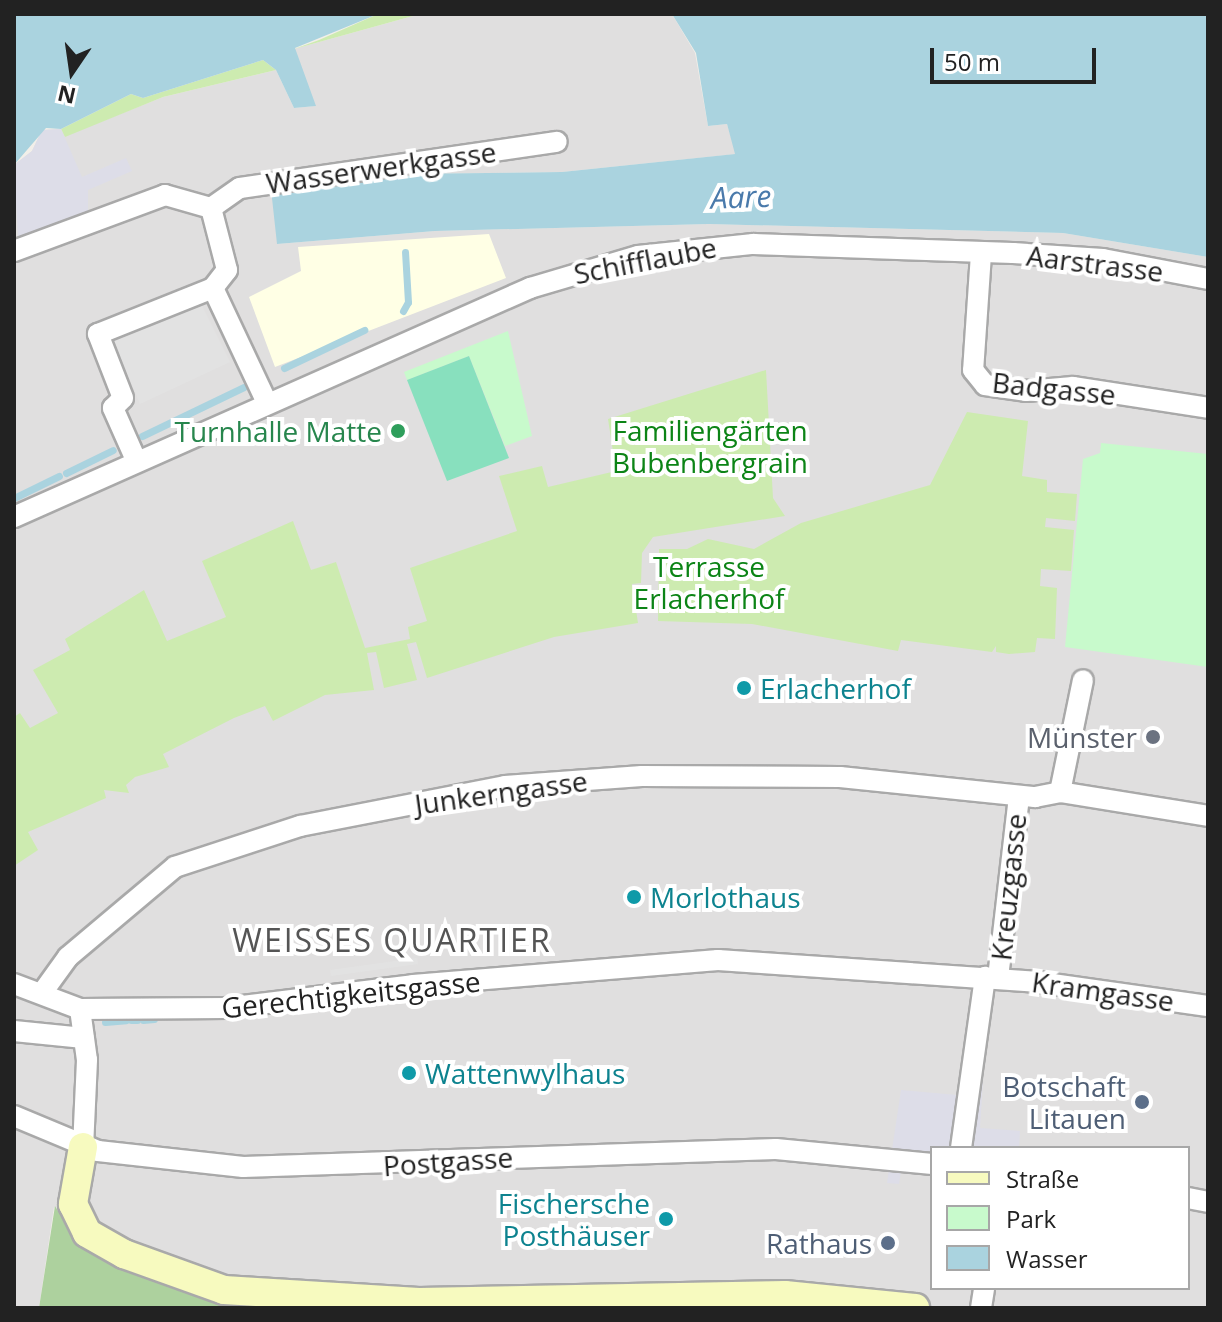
<!DOCTYPE html>
<html>
<head>
<meta charset="utf-8">
<style>
	body { margin:0 }
	#map { position:relative; width:1222px; height:1322px; overflow:hidden; background:#f2efe9; font-family:"Open Sans",sans-serif }
	div>[style] { position:absolute }
	.residential>* { inset:0; background:#e0dfdf }
	.education>* { inset:0; background:#ffffe5 }
	.grass>* { inset:0; background:#cdebb0 }
	.forest>* { inset:0; background:#add19e }
	.park>* { inset:0; background:#c8facc }
	.pitch>* { inset:0; background:#88e0be }
	.parking>* { inset:0; background:#e2e2e2 }
	.plaza>* { inset:0; background:#dddde8 }
	.water>* { inset:0; background:#aad3df }
	.stream>* { height:7px; margin:-3.5px; padding:0 3.5px; transform-origin:3.5px; border-radius:3.5px; background:#aad3df }
	.roads { filter:drop-shadow(2px 0 #a9a9a9) drop-shadow(-2px 0 #a9a9a9) drop-shadow(0 2px #a9a9a9) drop-shadow(0 -2px #a9a9a9) }
	.street>* { height:20px; margin:-10px; padding:0 10px; transform-origin:10px; border-radius:10px; background:#fff }
	.secondary>* { height:28px; margin:-14px; padding:0 14px; transform-origin:14px; border-radius:14px; background:#f7fabf }
	.dots>* { width:22px; height:22px; translate:-50% -50%; box-sizing:border-box; border:4px solid #fff; border-radius:50% }
	span { translate:-50% -50%; white-space:nowrap; text-align:center; line-height:1.15; -webkit-text-stroke:8px #fff; paint-order:stroke }
	.street-label { font-size:28px; color:#222 }
	.park-label { font-size:28px; color:#0c8416 }
	.leisure-label { font-size:28px; color:#27864d }
	.right { translate:-100% -50%; text-align:right }
	.culture-label { font-size:28px; color:#0d838f }
	.left { translate:0 -50%; text-align:left }
	.worship-label { font-size:28px; color:#5b616d }
	.service-label { font-size:28px; color:#4e5e75 }
	.water-label { font-size:30px; color:#4a7aab; font-style:italic }
	.quarter-label { font-size:32px; color:#555; letter-spacing:2px }
	.frame { position:absolute; inset:0; border:16px solid #222; pointer-events:none }
	.legend { position:absolute; left:930px; top:1146px; width:260px; height:144px; box-sizing:border-box; background:#fff; border:2px solid #a7a7a7; margin:0; padding:10px 14px; list-style:none; font-size:24px; color:#222 }
	.legend li { display:flex; align-items:center; gap:16px; height:40px }
	.legend b { width:40px; border:2px solid #a7a7a7 }
	.north { position:absolute; left:32px; top:32px; width:80px; height:80px; -webkit-text-stroke:6px #fff; paint-order:stroke; rotate:193deg; font-size:22px; font-weight:700; line-height:32px; text-align:center; color:#222 }
	.north::after { content:''; display:block; margin:auto; width:28px; height:36px; background:#222; clip-path:polygon(50% 0,100% 100%,50% 72%,0 100%) }
	.scale { position:absolute; left:930px; top:48px; width:166px; height:36px; box-sizing:border-box; border:4px solid #222; border-top:0; padding-left:10px; font-size:24px; line-height:28px; white-space:nowrap; color:#222; -webkit-text-stroke:6px #fff; paint-order:stroke }
</style>
</head>
<body>
<div id="map">
	<div class="residential">
		<div style="clip-path:polygon(evenodd,420px 14px,672px 14px,695px 53px,708px 126px,727px 124px,736px 154px,562px 172px,396px 174px,277px 244px,435px 231px,709px 224px,1063px 233px,1208px 257px,1208px 1308px,930px 1308px,784px 1294px,298px 1308px,99px 1257px,73px 1237px,54px 1207px,39px 1308px,14px 1308px,14px 165px,32px 151px,42px 130px,61px 129px,65px 136px,163px 97px,276px 70px,294px 108px,315px 106px,294px 49px,420px 14px,932px 1148px,1188px 1148px,1188px 1288px,932px 1288px,932px 1148px)"></div>
	</div>
	<div class="education">
		<div style="clip-path:polygon(489px 234px,506px 278px,275px 367px,249px 297px,301px 271px,298px 247px)"></div>
	</div>
	<div class="grass">
		<div style="clip-path:polygon(378px 14px,420px 14px,294px 49px,319px 40px)"></div>
		<div style="clip-path:polygon(263px 60px,276px 70px,163px 97px,65px 137px,61px 129px,131px 94px,143px 98px)"></div>
		<div style="clip-path:polygon(766px 370px,773px 498px,785px 516px,653px 537px,642px 553px,641px 583px,632px 584px,638px 623px,554px 637px,427px 678px,416px 642px,407px 644px,417px 680px,384px 688px,376px 652px,367px 653px,374px 690px,325px 695px,273px 721px,265px 706px,234px 718px,163px 754px,169px 767px,135px 777px,126px 785px,129px 793px,104px 790px,106px 798px,28px 832px,38px 850px,14px 866px,14px 717px,20px 713px,30px 728px,58px 713px,33px 670px,70px 650px,65px 639px,144px 590px,167px 641px,226px 617px,202px 561px,293px 521px,311px 570px,336px 562px,365px 648px,410px 639px,408px 627px,427px 621px,410px 568px,517px 531px,499px 476px,542px 466px,548px 487px,616px 471px,608px 419px)"></div>
		<div style="clip-path:polygon(967px 412px,1028px 421px,1022px 476px,1047px 480px,1047px 492px,1077px 494px,1075px 521px,1046px 518px,1045px 527px,1074px 530px,1071px 571px,1041px 569px,1040px 586px,1057px 588px,1055px 639px,1037px 638px,1035px 652px,1009px 654px,996px 652px,996px 646px,992px 652px,901px 640px,898px 651px,752px 624px,658px 621px,659px 549px,687px 549px,708px 539px,754px 549px,801px 523px,930px 485px)"></div>
	</div>
	<div class="forest">
		<div style="clip-path:polygon(55px 1206px,73px 1237px,105px 1260px,298px 1308px,39px 1308px)"></div>
	</div>
	<div class="park">
		<div style="clip-path:polygon(508px 331px,532px 436px,505px 446px,469px 356px,407px 380px,404px 372px)"></div>
		<div style="clip-path:polygon(1101px 443px,1208px 454px,1208px 667px,1065px 647px,1083px 459px,1100px 453px)"></div>
	</div>
	<div class="pitch">
		<div style="clip-path:polygon(469px 356px,509px 458px,447px 481px,407px 380px)"></div>
	</div>
	<div class="parking">
		<div style="clip-path:polygon(200px 302px,230px 362px,140px 404px,112px 337px)"></div>
		<div style="clip-path:polygon(417px 958px,418px 964px,331px 976px,330px 970px)"></div>
	</div>
	<div class="plaza">
		<div style="clip-path:polygon(61px 129px,82px 177px,126px 158px,132px 171px,88px 190px,88px 213px,18px 238px,14px 165px,32px 151px,42px 130px)"></div>
		<div style="clip-path:polygon(960px 1078px,983px 1081px,980px 1128px,1020px 1131px,1019px 1148px,932px 1148px,932px 1175px,901px 1171px,899px 1184px,887px 1183px,901px 1090px,957px 1095px)"></div>
	</div>
	<div class="water">
		<div style="clip-path:polygon(14px 14px,378px 14px,295px 48px,316px 106px,294px 108px,276px 70px,263px 60px,143px 98px,131px 94px,61px 129px,46px 128px,14px 165px)"></div>
		<div style="clip-path:polygon(672px 14px,1208px 14px,1208px 257px,1063px 233px,709px 224px,435px 231px,277px 244px,271px 189px,396px 174px,562px 172px,735px 154px,727px 124px,708px 126px,696px 53px)"></div>
	</div>
	<div class="stream">
		<div style="left:403px;top:311px;width:10px;rotate:-61deg"></div>
		<div style="left:408px;top:302px;width:50px;rotate:-93.4deg"></div>
		<div style="left:284px;top:368px;width:89px;rotate:-25.4deg"></div>
		<div style="left:142px;top:436px;width:113px;rotate:-25.7deg"></div>
		<div style="left:66px;top:473px;width:52px;rotate:-26.1deg"></div>
		<div style="left:14px;top:498px;width:50px;rotate:-26.1deg"></div>
		<div style="left:131px;top:1020px;width:6px"></div>
		<div style="left:143px;top:1020px;width:11px;rotate:-5deg"></div>
		<div style="left:105px;top:1022px;width:21px;rotate:-5deg"></div>
	</div>
	<div class="roads">
		<div class="street">
			<div style="left:211px;top:208px;width:35px;rotate:-35deg"></div>
			<div style="left:240px;top:188px;width:320px;rotate:-8.3deg"></div>
			<div style="left:14px;top:251px;width:161px;rotate:-20.3deg"></div>
			<div style="left:165px;top:195px;width:48px;rotate:15.8deg"></div>
			<div style="left:211px;top:208px;width:64px;rotate:75.5deg"></div>
			<div style="left:227px;top:270px;width:23px;rotate:128deg"></div>
			<div style="left:981px;top:254px;width:116px;rotate:93.9deg"></div>
			<div style="left:973px;top:370px;width:19px;rotate:51deg"></div>
			<div style="left:985px;top:385px;width:41px;rotate:8.3deg"></div>
			<div style="left:1026px;top:391px;width:47px;rotate:-4.9deg"></div>
			<div style="left:1073px;top:387px;width:137px;rotate:8.8deg"></div>
			<div style="left:213px;top:288px;width:127px;rotate:64.8deg"></div>
			<div style="left:136px;top:460px;width:57px;rotate:-113.9deg"></div>
			<div style="left:113px;top:408px;width:14px;rotate:-45deg"></div>
			<div style="left:123px;top:398px;width:69px;rotate:-111.3deg"></div>
			<div style="left:98px;top:334px;width:124px;rotate:-21.8deg"></div>
			<div style="left:14px;top:517px;width:565px;rotate:-23.93deg"></div>
			<div style="left:530px;top:288px;width:113px;rotate:-16.5deg"></div>
			<div style="left:638px;top:256px;width:116px;rotate:-6deg"></div>
			<div style="left:753px;top:244px;width:260px;rotate:2deg"></div>
			<div style="left:1013px;top:253px;width:90px;rotate:3.8deg"></div>
			<div style="left:1103px;top:259px;width:107px;rotate:10.8deg"></div>
			<div style="left:1060px;top:792px;width:114px;rotate:-78.4deg"></div>
			<div style="left:998px;top:978px;width:183px;rotate:-83.4deg"></div>
			<div style="left:14px;top:984px;width:71px;rotate:20.7deg"></div>
			<div style="left:80px;top:1009px;width:146px;rotate:-0.4deg"></div>
			<div style="left:226px;top:1008px;width:188px;rotate:-7deg"></div>
			<div style="left:413px;top:985px;width:306px;rotate:-4.7deg"></div>
			<div style="left:718px;top:960px;width:322px;rotate:3.9deg"></div>
			<div style="left:1039px;top:982px;width:171px;rotate:8.1deg"></div>
			<div style="left:42px;top:993px;width:44px;rotate:-54.2deg"></div>
			<div style="left:68px;top:957px;width:140px;rotate:-40.1deg"></div>
			<div style="left:175px;top:867px;width:132px;rotate:-18.2deg"></div>
			<div style="left:300px;top:826px;width:209px;rotate:-11deg"></div>
			<div style="left:505px;top:786px;width:137px;rotate:-4.2deg"></div>
			<div style="left:642px;top:776px;width:198px;rotate:0.3deg"></div>
			<div style="left:840px;top:777px;width:196px;rotate:5.9deg"></div>
			<div style="left:1035px;top:797px;width:25px;rotate:-11deg"></div>
			<div style="left:1060px;top:792px;width:150px;rotate:9.2deg"></div>
			<div style="left:80px;top:1009px;width:51px;rotate:82.2deg"></div>
			<div style="left:87px;top:1060px;width:87px;rotate:92.6deg"></div>
			<div style="left:14px;top:1031px;width:70px;rotate:5.7deg"></div>
			<div style="left:14px;top:1116px;width:91px;rotate:22.6deg"></div>
			<div style="left:98px;top:1151px;width:146px;rotate:6.3deg"></div>
			<div style="left:243px;top:1167px;width:533px;rotate:-1.93deg"></div>
			<div style="left:776px;top:1149px;width:157px;rotate:5.5deg"></div>
			<div style="left:961px;top:1148px;width:173px;rotate:-82deg"></div>
			<div style="left:1188px;top:1198px;width:20px;rotate:11deg"></div>
			<div style="left:981px;top:1308px;width:20px;rotate:-81deg"></div>
		</div>
		<div class="secondary">
			<div style="left:83px;top:1147px;width:58px;rotate:100deg"></div>
			<div style="left:73px;top:1204px;width:32px;rotate:64deg"></div>
			<div style="left:87px;top:1233px;width:43px;rotate:29.6deg"></div>
			<div style="left:124px;top:1254px;width:106px;rotate:19.8deg"></div>
			<div style="left:224px;top:1290px;width:195px;rotate:3.5deg"></div>
			<div style="left:419px;top:1302px;width:366px;rotate:-1.1deg"></div>
			<div style="left:785px;top:1295px;width:131px;rotate:5.7deg"></div>
		</div>
	</div>
	<div class="dots">
		<div style="left:398px;top:431px;background:#2e9e5b"></div>
		<div style="left:744px;top:688px;background:#0f9aa8"></div>
		<div style="left:1153px;top:737px;background:#6b7280"></div>
		<div style="left:634px;top:897px;background:#0f9aa8"></div>
		<div style="left:409px;top:1073px;background:#0f9aa8"></div>
		<div style="left:1142px;top:1102px;background:#5c6f8a"></div>
		<div style="left:666px;top:1219px;background:#0f9aa8"></div>
		<div style="left:888px;top:1243px;background:#5c6f8a"></div>
	</div>
	<div class="street-label">
		<span style="left:381px;top:167px;rotate:-8deg">Wasserwerkgasse</span>
		<span style="left:645px;top:260px;rotate:-11deg">Schifflaube</span>
		<span style="left:1095px;top:263px;rotate:7deg">Aarstrasse</span>
		<span style="left:1054px;top:388px;rotate:6deg">Badgasse</span>
		<span style="left:501px;top:792px;rotate:-8deg">Junkerngasse</span>
		<span style="left:1008px;top:887px;rotate:-84deg">Kreuzgasse</span>
		<span style="left:1103px;top:991px;rotate:8deg">Kramgasse</span>
		<span style="left:351px;top:994px;rotate:-6deg">Gerechtigkeitsgasse</span>
		<span style="left:448px;top:1161px;rotate:-4deg">Postgasse</span>
	</div>
	<div class="park-label">
		<span style="left:710px;top:446px">Familiengärten<br>Bubenbergrain</span>
		<span style="left:709px;top:582px">Terrasse<br>Erlacherhof</span>
	</div>
	<div class="leisure-label">
		<span class="right" style="left:382px;top:431px">Turnhalle Matte</span>
	</div>
	<div class="culture-label">
		<span class="left" style="left:760px;top:688px">Erlacherhof</span>
		<span class="left" style="left:650px;top:897px">Morlothaus</span>
		<span class="left" style="left:425px;top:1073px">Wattenwylhaus</span>
		<span class="right" style="left:650px;top:1219px">Fischersche<br>Posthäuser</span>
	</div>
	<div class="worship-label">
		<span class="right" style="left:1137px;top:737px">Münster</span>
	</div>
	<div class="service-label">
		<span class="right" style="left:1126px;top:1102px">Botschaft<br>Litauen</span>
		<span class="right" style="left:872px;top:1243px">Rathaus</span>
	</div>
	<div class="water-label">
		<span style="left:741px;top:197px;rotate:-2deg">Aare</span>
	</div>
	<div class="quarter-label">
		<span style="left:392px;top:940px">WEISSES QUARTIER</span>
	</div>
	<div class="frame"></div>
	<ul class="legend">
	<li><b style="height:10px;background:#f7fabf"></b>Straße</li>
	<li><b style="height:22px;background:#c8facc"></b>Park</li>
	<li><b style="height:22px;background:#aad3df"></b>Wasser</li>
	</ul>
	<div class="north">N</div>
	<div class="scale">50 m</div>
</div>
</body>
</html>
